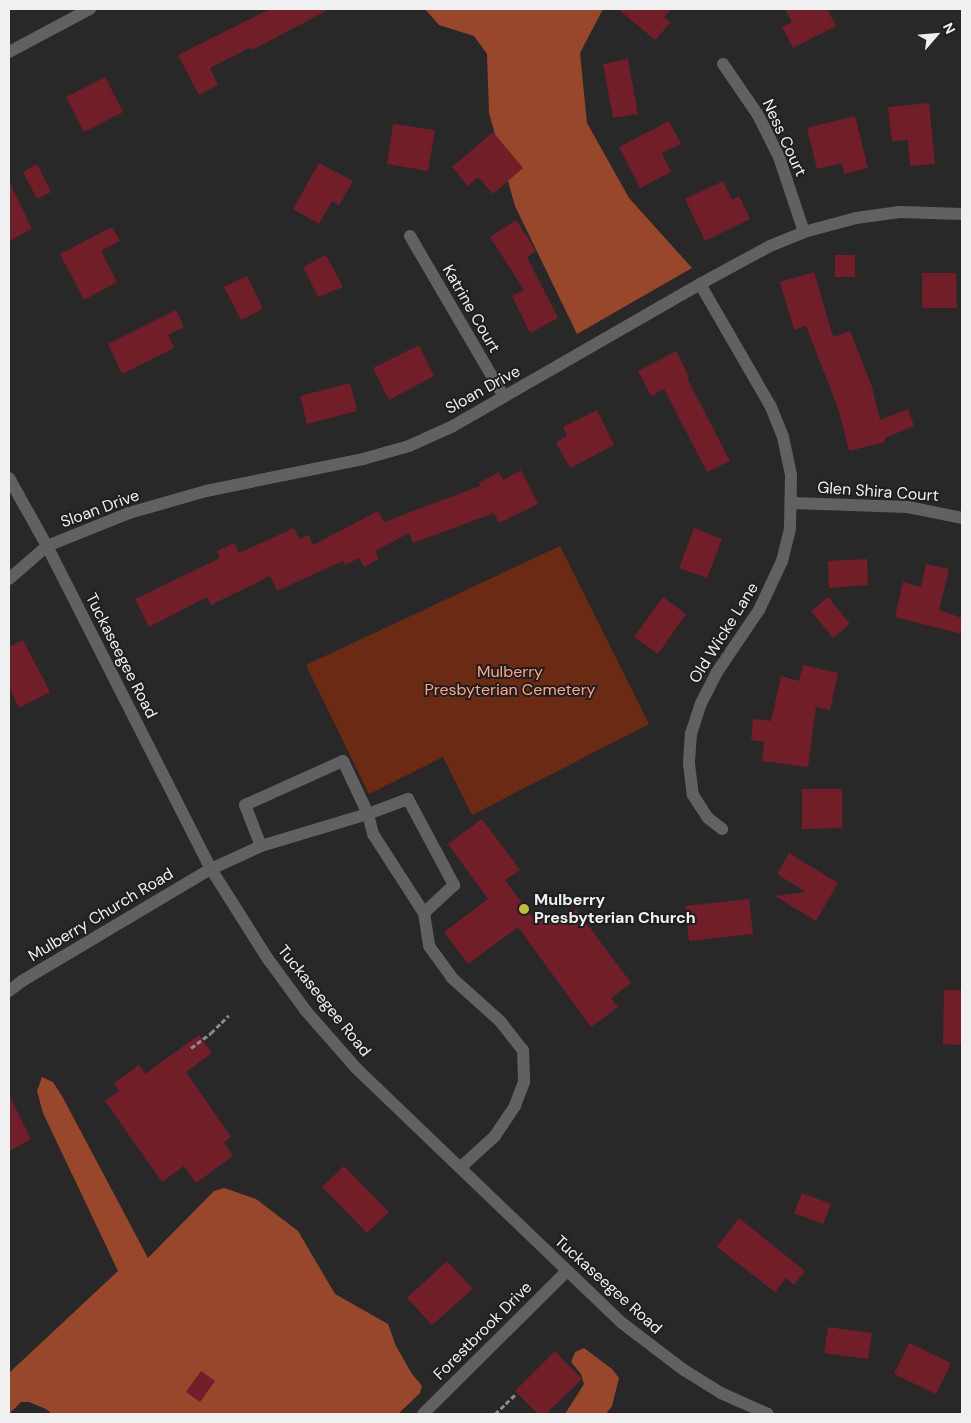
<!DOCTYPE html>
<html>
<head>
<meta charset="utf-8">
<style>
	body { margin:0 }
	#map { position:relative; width:971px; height:1423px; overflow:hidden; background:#2a2728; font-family:"DM Sans",sans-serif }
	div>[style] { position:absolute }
	.green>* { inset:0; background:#6b2a13 }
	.forest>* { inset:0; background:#97472c }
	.building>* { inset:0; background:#701e2a }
	.path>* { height:3px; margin-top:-1.5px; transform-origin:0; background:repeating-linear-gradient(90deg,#8b898a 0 5px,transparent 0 7.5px) }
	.minor>* { height:12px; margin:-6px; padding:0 6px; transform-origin:6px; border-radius:6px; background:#626161 }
	.dots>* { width:14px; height:14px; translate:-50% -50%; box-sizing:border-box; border:2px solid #201e1f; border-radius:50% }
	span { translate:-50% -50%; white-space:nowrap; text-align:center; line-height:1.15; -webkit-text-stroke:4px #201e1f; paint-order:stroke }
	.street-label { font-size:16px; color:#f1eff0 }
	.park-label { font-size:16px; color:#ffa486 }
	.poi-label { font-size:16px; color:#f1eff0; font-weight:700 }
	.left { translate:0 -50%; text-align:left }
	.frame { position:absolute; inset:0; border:10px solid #f1eff0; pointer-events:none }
	.north { position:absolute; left:911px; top:10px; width:50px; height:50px; -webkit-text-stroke:4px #201e1f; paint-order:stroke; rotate:63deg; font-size:14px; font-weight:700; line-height:20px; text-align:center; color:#f1eff0 }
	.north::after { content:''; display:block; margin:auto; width:18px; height:22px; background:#f1eff0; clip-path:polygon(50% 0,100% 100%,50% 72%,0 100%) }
</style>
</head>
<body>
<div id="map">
	<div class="green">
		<div style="clip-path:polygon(560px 546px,649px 724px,472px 815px,443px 757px,369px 794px,306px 665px)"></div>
	</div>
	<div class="forest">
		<div style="clip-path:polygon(425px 9px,603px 9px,580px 53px,587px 123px,629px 198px,692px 268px,577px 334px,515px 206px,489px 113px,487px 54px,474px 36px,439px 25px)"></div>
		<div style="clip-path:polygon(42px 1077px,53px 1082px,62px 1096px,148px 1258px,214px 1191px,224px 1188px,256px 1199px,298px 1231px,335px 1294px,388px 1324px,396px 1346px,412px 1374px,422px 1386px,420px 1393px,398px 1414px,52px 1414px,46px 1409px,29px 1402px,21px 1402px,9px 1414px,9px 1373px,118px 1271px,43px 1113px,37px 1091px)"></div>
		<div style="clip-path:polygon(584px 1348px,612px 1369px,619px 1378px,612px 1406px,606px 1414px,565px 1414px,584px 1384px,581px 1374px,571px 1362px,575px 1352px)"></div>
	</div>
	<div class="building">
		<div style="clip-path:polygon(270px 9px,330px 9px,252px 50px,251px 47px,210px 68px,218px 85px,199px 95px,178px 55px)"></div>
		<div style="clip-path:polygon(618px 9px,671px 9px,664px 17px,671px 22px,655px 40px)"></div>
		<div style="clip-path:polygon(785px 9px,827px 9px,836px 26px,793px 48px,782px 27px,792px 22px)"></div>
		<div style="clip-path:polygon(628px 59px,638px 114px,613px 118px,603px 64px)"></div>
		<div style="clip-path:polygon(105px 77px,123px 112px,84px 132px,66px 97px)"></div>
		<div style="clip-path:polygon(929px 103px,935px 164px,910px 166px,908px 140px,892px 141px,888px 107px)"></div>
		<div style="clip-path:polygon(855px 116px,868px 168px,844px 174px,842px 163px,817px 169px,807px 128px)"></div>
		<div style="clip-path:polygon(669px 121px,681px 144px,662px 153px,671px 172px,640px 188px,619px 147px)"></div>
		<div style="clip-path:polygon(393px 124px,435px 130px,428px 171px,387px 164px)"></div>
		<div style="clip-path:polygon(493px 132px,523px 168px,493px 194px,478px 177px,468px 186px,452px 167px)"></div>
		<div style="clip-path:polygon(319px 163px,353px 181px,339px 206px,332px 201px,319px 224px,293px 209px)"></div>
		<div style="clip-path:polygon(37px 164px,51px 192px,37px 199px,23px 172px)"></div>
		<div style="clip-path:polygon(9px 181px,32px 229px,9px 241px)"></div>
		<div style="clip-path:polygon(723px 181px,732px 200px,739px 196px,750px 219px,705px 241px,685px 199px)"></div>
		<div style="clip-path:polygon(516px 220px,536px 251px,527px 257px,558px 318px,530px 333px,512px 296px,524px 290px,490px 237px)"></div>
		<div style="clip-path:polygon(112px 227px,120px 241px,101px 251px,117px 282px,84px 300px,60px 254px)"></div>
		<div style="clip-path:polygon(326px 255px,343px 287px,318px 297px,303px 267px)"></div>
		<div style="clip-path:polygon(835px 255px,855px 255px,855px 277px,835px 277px)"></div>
		<div style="clip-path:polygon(814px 272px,833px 337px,850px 331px,872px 387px,880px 420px,908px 409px,914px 426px,885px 438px,885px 442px,849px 451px,838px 408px,806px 326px,794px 330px,780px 282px)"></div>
		<div style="clip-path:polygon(922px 273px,956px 273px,957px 308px,922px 308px)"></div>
		<div style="clip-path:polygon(247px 276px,263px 309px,241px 320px,224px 287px)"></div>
		<div style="clip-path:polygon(176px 310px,184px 327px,168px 335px,174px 348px,122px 374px,108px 344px)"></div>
		<div style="clip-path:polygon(419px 345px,434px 376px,389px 400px,373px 368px)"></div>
		<div style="clip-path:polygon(676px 351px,689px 377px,687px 378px,730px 461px,707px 472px,664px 389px,651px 396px,638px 371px)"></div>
		<div style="clip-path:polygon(350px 383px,357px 411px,307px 424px,300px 396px)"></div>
		<div style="clip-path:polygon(597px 410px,614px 445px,570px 468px,556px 442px,567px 436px,563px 427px)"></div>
		<div style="clip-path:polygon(521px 470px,538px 504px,499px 523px,494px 513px,413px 543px,409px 533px,375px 551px,379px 559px,364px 567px,359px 558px,345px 565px,343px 561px,277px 591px,270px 576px,211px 605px,207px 597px,149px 627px,135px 599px,220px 558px,217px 551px,234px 543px,239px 553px,294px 528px,299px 539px,309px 535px,313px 545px,378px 511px,384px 522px,480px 486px,479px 483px,499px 472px,503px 480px)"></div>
		<div style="clip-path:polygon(694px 528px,722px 539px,707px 578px,679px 568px)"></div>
		<div style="clip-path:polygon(867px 559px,868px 585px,829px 588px,828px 561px)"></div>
		<div style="clip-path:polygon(926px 564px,949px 569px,939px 610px,962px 618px,962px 634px,895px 617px,903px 582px,921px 587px)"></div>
		<div style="clip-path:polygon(663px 597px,686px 614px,658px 654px,634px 637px)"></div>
		<div style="clip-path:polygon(828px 597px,850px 624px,833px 638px,811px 611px)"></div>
		<div style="clip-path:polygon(23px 640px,50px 692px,19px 708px,9px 687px,9px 647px)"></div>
		<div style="clip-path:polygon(803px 665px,838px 673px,830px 710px,816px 707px,808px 767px,762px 761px,764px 742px,751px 740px,753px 719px,771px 721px,781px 676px,799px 681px)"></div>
		<div style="clip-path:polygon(802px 789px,842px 789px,842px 828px,802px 829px)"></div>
		<div style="clip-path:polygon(482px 819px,520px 870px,505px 880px,537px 923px,547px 915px,554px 925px,576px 909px,631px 983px,611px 998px,618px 1007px,591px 1027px,518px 927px,468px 964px,444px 932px,488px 899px,448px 844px)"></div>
		<div style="clip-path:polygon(789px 853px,838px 883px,816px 921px,775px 896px,806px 892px,777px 874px)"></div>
		<div style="clip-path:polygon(749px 899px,753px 934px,689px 941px,685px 906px)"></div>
		<div style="clip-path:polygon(944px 990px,962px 990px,962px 1045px,943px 1044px)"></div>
		<div style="clip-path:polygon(199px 1035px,212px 1053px,186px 1072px,231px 1137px,224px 1142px,233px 1156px,196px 1183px,184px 1166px,162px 1182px,105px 1101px,119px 1091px,114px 1083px,139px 1065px,145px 1074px)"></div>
		<div style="clip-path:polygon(9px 1095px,31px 1139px,9px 1151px)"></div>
		<div style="clip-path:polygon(344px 1166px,389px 1212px,367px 1233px,322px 1187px)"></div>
		<div style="clip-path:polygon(802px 1193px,831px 1204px,823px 1224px,794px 1213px)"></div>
		<div style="clip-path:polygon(739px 1218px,805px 1271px,794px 1285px,786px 1278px,775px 1292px,717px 1247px)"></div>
		<div style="clip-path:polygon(447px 1261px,473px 1289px,432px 1325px,407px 1298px)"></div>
		<div style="clip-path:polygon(828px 1327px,872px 1333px,868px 1359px,824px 1353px)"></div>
		<div style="clip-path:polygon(909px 1343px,951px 1363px,936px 1394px,894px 1374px)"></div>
		<div style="clip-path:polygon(555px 1351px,582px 1379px,546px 1414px,538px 1414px,515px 1391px)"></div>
		<div style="clip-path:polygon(201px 1371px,215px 1381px,200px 1402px,186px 1392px)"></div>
	</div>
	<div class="path">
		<div style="left:191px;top:1048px;width:25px;rotate:-37deg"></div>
		<div style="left:211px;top:1033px;width:25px;rotate:-45deg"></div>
		<div style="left:495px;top:1414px;width:28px;rotate:-44deg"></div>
	</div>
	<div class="minor">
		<div style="left:9px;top:52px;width:92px;rotate:-28deg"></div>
		<div style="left:723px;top:64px;width:62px;rotate:55.5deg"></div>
		<div style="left:758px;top:115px;width:47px;rotate:63.4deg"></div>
		<div style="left:779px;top:157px;width:79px;rotate:71.6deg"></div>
		<div style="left:410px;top:236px;width:186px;rotate:59.7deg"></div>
		<div style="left:700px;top:284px;width:142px;rotate:60deg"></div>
		<div style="left:771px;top:407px;width:32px;rotate:68deg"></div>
		<div style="left:783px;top:437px;width:39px;rotate:78deg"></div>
		<div style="left:791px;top:475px;width:54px;rotate:91.1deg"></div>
		<div style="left:790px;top:529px;width:33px;rotate:104deg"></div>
		<div style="left:782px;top:561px;width:54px;rotate:115.1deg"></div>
		<div style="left:759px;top:610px;width:75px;rotate:124.1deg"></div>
		<div style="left:717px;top:672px;width:35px;rotate:117deg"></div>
		<div style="left:701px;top:703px;width:32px;rotate:108deg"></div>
		<div style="left:691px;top:733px;width:31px;rotate:94deg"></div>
		<div style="left:689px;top:764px;width:31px;rotate:83deg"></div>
		<div style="left:693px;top:795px;width:27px;rotate:57deg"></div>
		<div style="left:708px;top:818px;width:18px;rotate:38deg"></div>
		<div style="left:9px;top:478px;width:78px;rotate:60.8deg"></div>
		<div style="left:47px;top:546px;width:362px;rotate:63.1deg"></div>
		<div style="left:211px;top:869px;width:107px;rotate:57.7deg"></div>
		<div style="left:268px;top:959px;width:64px;rotate:53.8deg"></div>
		<div style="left:306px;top:1011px;width:77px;rotate:48.7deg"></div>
		<div style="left:357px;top:1069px;width:367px;rotate:43.8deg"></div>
		<div style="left:622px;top:1323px;width:78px;rotate:37.2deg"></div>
		<div style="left:684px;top:1370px;width:44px;rotate:31.9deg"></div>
		<div style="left:721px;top:1393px;width:51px;rotate:24.1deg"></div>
		<div style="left:792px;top:503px;width:116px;rotate:2deg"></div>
		<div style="left:908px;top:507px;width:55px;rotate:11.5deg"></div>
		<div style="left:9px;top:579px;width:50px;rotate:-41deg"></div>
		<div style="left:47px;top:546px;width:88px;rotate:-21.9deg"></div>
		<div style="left:129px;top:513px;width:80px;rotate:-15.9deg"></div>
		<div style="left:206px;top:491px;width:160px;rotate:-11.5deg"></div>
		<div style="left:363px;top:459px;width:48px;rotate:-15.8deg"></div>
		<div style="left:409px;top:446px;width:48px;rotate:-24.4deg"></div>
		<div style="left:453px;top:426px;width:285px;rotate:-29.9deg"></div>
		<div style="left:700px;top:284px;width:80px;rotate:-28.5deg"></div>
		<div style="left:770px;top:246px;width:37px;rotate:-22deg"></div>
		<div style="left:804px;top:232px;width:54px;rotate:-15.1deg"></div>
		<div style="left:856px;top:218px;width:44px;rotate:-7.8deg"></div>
		<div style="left:900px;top:212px;width:62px;rotate:1.8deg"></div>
		<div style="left:261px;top:846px;width:112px;rotate:-16.7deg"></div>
		<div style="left:368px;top:814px;width:43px;rotate:-20.6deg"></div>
		<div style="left:408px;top:799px;width:98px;rotate:61.9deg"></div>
		<div style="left:454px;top:885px;width:41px;rotate:137deg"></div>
		<div style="left:424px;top:913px;width:33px;rotate:81deg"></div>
		<div style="left:429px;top:946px;width:39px;rotate:54deg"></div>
		<div style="left:452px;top:978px;width:64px;rotate:41.9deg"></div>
		<div style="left:500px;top:1021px;width:37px;rotate:52deg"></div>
		<div style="left:523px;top:1050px;width:32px;rotate:88deg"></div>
		<div style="left:524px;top:1082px;width:26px;rotate:111deg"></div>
		<div style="left:515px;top:1106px;width:36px;rotate:124deg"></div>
		<div style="left:495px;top:1136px;width:47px;rotate:137.6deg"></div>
		<div style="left:9px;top:991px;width:16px;rotate:-38deg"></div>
		<div style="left:22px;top:981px;width:220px;rotate:-30.7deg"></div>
		<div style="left:211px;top:869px;width:55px;rotate:-24.7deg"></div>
		<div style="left:261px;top:846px;width:44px;rotate:-111.3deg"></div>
		<div style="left:245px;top:805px;width:107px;rotate:-24.2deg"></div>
		<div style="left:343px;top:761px;width:59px;rotate:64.7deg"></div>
		<div style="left:368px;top:814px;width:21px;rotate:76deg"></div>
		<div style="left:373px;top:834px;width:94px;rotate:57.2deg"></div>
		<div style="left:423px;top:1414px;width:203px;rotate:-44.8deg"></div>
	</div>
	<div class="dots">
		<div style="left:524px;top:909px;background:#bfbe41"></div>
	</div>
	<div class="street-label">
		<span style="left:784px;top:138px;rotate:65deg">Ness Court</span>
		<span style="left:471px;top:309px;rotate:60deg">Katrine Court</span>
		<span style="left:483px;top:390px;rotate:-29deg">Sloan Drive</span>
		<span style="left:878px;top:492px;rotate:4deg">Glen Shira Court</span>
		<span style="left:100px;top:509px;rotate:-20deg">Sloan Drive</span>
		<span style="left:724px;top:633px;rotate:-58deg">Old Wicke Lane</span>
		<span style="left:121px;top:656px;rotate:63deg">Tuckaseegee Road</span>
		<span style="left:101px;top:915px;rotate:-31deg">Mulberry Church Road</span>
		<span style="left:324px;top:1001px;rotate:51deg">Tuckaseegee Road</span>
		<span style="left:608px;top:1285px;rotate:42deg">Tuckaseegee Road</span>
		<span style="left:483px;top:1331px;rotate:-45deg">Forestbrook Drive</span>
	</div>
	<div class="park-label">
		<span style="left:510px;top:681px">Mulberry<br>Presbyterian Cemetery</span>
	</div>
	<div class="poi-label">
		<span class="left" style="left:534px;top:909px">Mulberry<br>Presbyterian Church</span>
	</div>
	<div class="frame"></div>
	<div class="north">N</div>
</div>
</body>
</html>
